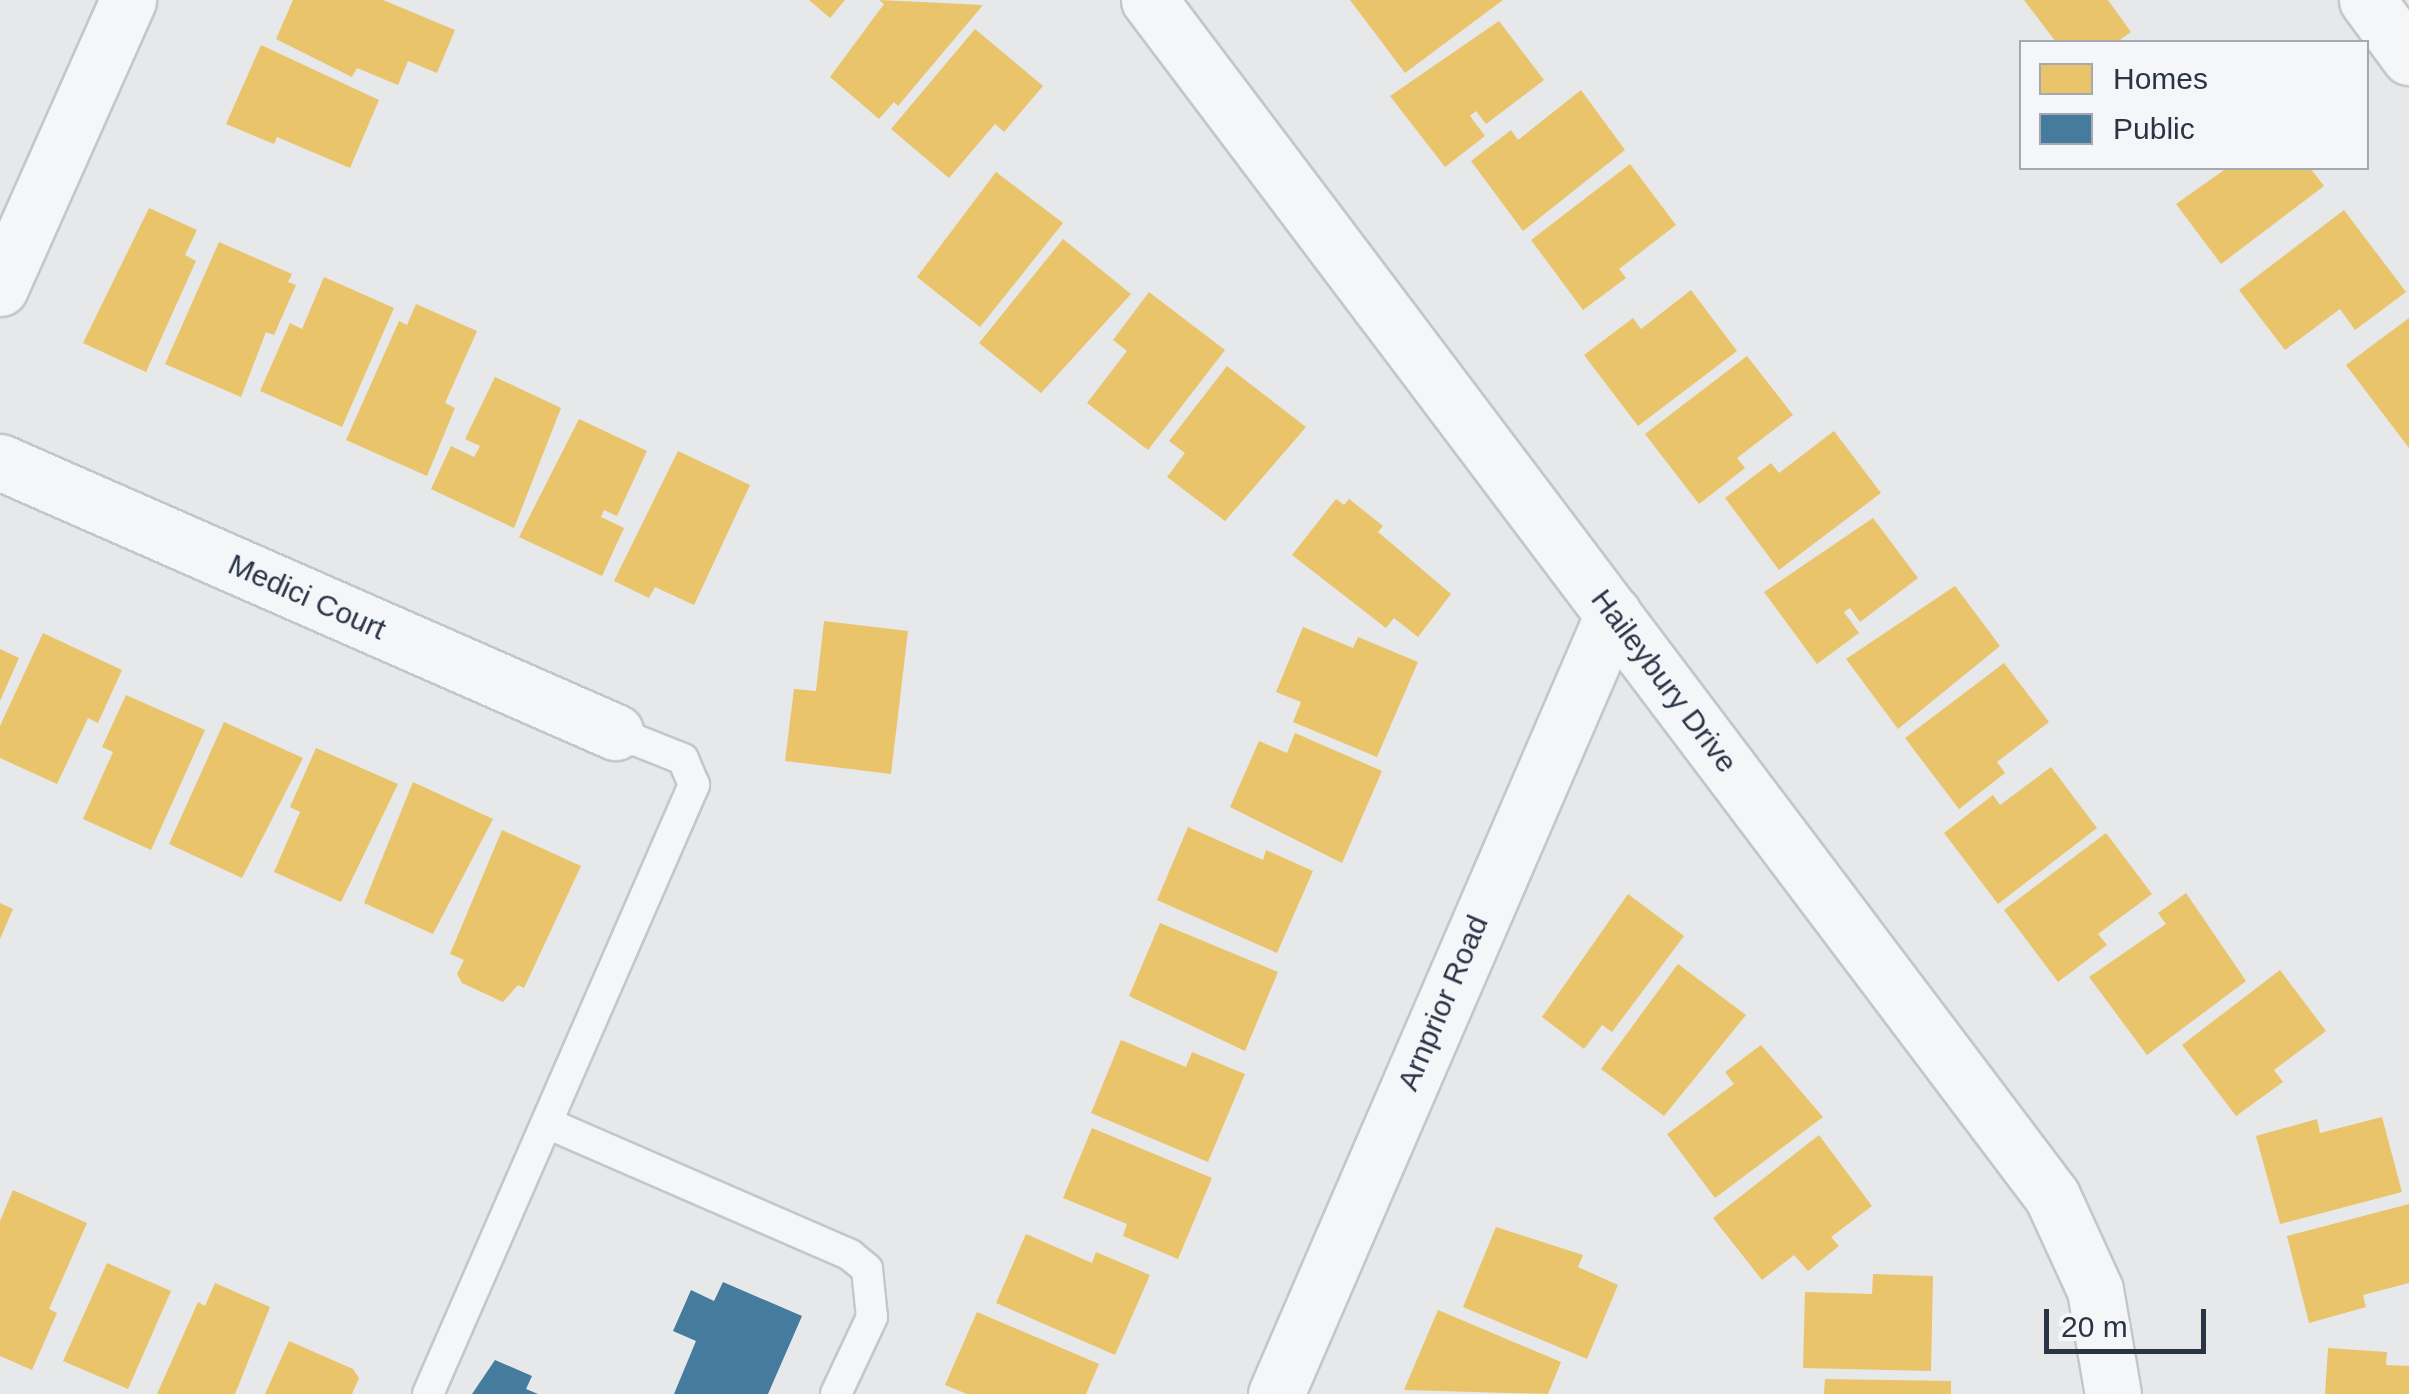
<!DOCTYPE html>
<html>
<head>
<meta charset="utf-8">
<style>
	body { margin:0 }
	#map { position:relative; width:2409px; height:1394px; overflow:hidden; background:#e6e8ea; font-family:Arial,sans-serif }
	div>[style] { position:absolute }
	.homes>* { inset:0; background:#e9c46a }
	.public>* { inset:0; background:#457b9d }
	.roads { filter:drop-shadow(2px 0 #c4c6c8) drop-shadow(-2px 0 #c4c6c8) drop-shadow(0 2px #c4c6c8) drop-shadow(0 -2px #c4c6c8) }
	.lane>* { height:30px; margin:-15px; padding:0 15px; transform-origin:15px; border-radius:15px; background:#f5f6f7 }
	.street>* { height:55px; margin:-27.5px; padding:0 27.5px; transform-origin:27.5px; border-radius:27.5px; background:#f5f6f7 }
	span { translate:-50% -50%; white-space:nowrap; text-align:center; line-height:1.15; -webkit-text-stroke:10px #f4f6f9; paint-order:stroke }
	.street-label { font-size:30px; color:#2b3445 }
	.legend { position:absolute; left:2019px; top:40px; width:350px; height:130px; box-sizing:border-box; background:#f4f6f9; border:2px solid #a4a8b1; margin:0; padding:12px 18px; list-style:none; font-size:30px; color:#2b3445 }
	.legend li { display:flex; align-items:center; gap:20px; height:50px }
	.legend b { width:50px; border:2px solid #a4a8b1 }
	.scale { position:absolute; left:2044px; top:1309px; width:162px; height:45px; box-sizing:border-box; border:5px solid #2b3445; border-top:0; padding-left:12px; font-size:30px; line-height:35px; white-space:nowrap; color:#2b3445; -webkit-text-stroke:8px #f4f6f9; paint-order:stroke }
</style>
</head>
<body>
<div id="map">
	<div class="homes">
		<div style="clip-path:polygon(293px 0,383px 0,455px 30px,437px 73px,408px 61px,398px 85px,357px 68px,352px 77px,276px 39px)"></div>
		<div style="clip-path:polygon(809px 0,845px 0,830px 18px)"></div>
		<div style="clip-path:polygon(879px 0,983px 5px,898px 106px,894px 102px,879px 119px,830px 77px,884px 4px)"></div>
		<div style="clip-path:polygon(1350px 0,1503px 0,1405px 73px)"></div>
		<div style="clip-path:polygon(2024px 0,2108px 0,2131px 32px,2117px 42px,2056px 42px)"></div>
		<div style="clip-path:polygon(1499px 21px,1544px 80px,1486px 124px,1476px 111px,1470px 116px,1485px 136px,1445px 167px,1390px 96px)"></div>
		<div style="clip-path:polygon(975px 29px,1043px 86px,1004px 132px,995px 124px,949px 178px,891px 129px)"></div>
		<div style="clip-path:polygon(261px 45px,379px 100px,350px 168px,277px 137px,274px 144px,226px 124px)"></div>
		<div style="clip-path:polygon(1581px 90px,1625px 150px,1523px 231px,1471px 161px,1511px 130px,1518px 140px)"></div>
		<div style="clip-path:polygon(1630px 164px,1676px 225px,1619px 269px,1626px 278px,1583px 310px,1531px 240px)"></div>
		<div style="clip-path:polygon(2227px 168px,2310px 168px,2324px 186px,2221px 264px,2176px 204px)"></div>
		<div style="clip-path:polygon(996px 172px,1063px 223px,980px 327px,917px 277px)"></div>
		<div style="clip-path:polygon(149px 208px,197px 230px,185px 255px,196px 261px,146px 372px,83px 343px)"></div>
		<div style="clip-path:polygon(2344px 210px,2406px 292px,2355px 330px,2340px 309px,2285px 350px,2239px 290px)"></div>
		<div style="clip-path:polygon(1063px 239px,1131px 294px,1041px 393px,979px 343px)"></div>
		<div style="clip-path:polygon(219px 242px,292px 274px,288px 282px,296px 285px,274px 335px,266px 332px,241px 397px,165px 364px)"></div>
		<div style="clip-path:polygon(324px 277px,394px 308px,342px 427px,260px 391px,290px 323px,302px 329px)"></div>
		<div style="clip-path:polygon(1691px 290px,1737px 351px,1638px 426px,1584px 355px,1633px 318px,1641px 329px)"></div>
		<div style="clip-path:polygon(1149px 292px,1225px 350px,1148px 450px,1087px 403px,1127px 351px,1113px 340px)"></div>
		<div style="clip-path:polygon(416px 304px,477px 331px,445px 403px,455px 408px,427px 476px,346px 440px,399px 321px,407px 325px)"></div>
		<div style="clip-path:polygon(2409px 318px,2409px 448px,2346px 365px)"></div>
		<div style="clip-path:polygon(1747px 356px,1793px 415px,1737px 458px,1745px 468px,1699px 504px,1645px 434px)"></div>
		<div style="clip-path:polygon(1227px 366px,1306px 427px,1225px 521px,1167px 477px,1185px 453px,1169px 441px)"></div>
		<div style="clip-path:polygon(495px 377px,561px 408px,514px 528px,431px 489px,451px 446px,474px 457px,480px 446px,465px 439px)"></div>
		<div style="clip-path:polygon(579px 419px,647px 451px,617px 516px,604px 510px,601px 517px,624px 528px,602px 576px,519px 537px)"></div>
		<div style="clip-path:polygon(1834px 431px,1881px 493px,1779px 570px,1725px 498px,1771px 463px,1779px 473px)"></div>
		<div style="clip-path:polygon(678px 451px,750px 485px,694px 605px,655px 587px,649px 598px,614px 581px)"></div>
		<div style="clip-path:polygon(1336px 499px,1344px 505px,1349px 499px,1383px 526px,1378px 532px,1451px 594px,1418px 637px,1394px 618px,1386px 628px,1292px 555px)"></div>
		<div style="clip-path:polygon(1873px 518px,1918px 578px,1860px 622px,1850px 608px,1844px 612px,1859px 633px,1817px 664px,1764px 592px)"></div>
		<div style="clip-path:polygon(1955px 586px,2000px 646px,1898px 729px,1846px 659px)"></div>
		<div style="clip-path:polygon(824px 621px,908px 631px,891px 774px,785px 761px,794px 689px,816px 691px)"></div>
		<div style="clip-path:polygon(1303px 627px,1353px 648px,1358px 637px,1418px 662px,1377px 757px,1293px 722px,1301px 702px,1276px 692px)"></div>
		<div style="clip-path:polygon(43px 633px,122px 670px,98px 723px,88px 718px,57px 784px,0 758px,0 726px)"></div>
		<div style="clip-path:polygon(0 649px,19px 658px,0 701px)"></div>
		<div style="clip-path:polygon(2004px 663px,2049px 722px,1997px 762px,2005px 773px,1959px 809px,1905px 738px)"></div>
		<div style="clip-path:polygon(126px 695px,205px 730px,151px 850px,83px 819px,113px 752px,102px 747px)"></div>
		<div style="clip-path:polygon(224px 722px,303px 758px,242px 878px,169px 844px)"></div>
		<div style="clip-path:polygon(1295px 733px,1382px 771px,1342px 863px,1230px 807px,1259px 741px,1287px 753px)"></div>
		<div style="clip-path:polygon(316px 748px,398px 784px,341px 902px,274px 872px,300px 812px,290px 807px)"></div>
		<div style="clip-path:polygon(2051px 767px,2097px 828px,1998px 904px,1944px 833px,1993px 795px,2000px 805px)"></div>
		<div style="clip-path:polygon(413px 782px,493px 819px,433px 934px,364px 903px)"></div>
		<div style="clip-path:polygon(1188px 827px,1263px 860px,1266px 850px,1313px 871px,1277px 953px,1157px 900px)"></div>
		<div style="clip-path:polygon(502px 830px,581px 866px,524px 988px,518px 985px,503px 1002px,462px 983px,457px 974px,464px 960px,450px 954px)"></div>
		<div style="clip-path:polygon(2106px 833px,2152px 894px,2098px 934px,2107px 945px,2058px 982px,2004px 910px)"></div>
		<div style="clip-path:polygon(2186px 893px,2246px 981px,2147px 1055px,2089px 977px,2166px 924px,2158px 913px)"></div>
		<div style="clip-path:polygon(1628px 894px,1684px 936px,1612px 1032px,1602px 1025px,1584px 1049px,1542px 1017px)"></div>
		<div style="clip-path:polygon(0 903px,13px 909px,0 939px)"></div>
		<div style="clip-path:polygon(1160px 923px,1278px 972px,1245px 1051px,1129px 996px)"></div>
		<div style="clip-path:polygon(1678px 964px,1746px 1015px,1664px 1116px,1601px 1069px)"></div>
		<div style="clip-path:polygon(2280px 970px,2326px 1031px,2274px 1070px,2283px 1082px,2236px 1116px,2182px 1045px)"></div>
		<div style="clip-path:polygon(1121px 1040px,1186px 1067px,1192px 1052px,1245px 1074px,1208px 1162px,1091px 1113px)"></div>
		<div style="clip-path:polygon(1761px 1045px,1823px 1117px,1715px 1198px,1667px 1134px,1734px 1084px,1725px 1072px)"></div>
		<div style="clip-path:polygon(2382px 1117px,2402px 1192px,2280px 1224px,2256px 1136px,2317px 1119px,2320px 1133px)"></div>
		<div style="clip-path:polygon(1092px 1128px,1212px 1178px,1178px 1259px,1123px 1236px,1127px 1224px,1063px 1198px)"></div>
		<div style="clip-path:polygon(1819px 1135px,1872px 1206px,1831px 1237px,1839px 1246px,1808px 1271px,1794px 1255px,1762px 1280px,1713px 1218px)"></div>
		<div style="clip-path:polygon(13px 1190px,87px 1223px,49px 1309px,57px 1313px,32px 1370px,0 1356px,0 1221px)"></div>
		<div style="clip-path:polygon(2409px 1204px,2409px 1283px,2363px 1295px,2366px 1307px,2309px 1323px,2287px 1236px)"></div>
		<div style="clip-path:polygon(1496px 1227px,1583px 1255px,1578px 1267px,1618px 1285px,1587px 1359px,1463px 1307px)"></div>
		<div style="clip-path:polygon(1026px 1234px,1092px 1263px,1096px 1252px,1150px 1275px,1115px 1355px,996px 1303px)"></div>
		<div style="clip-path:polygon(107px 1263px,171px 1291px,128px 1389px,63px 1361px)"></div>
		<div style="clip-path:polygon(1873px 1274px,1933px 1276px,1931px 1371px,1803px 1368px,1805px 1292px,1872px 1294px)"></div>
		<div style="clip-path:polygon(215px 1283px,270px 1307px,235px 1394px,157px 1394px,198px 1302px,205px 1306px)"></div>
		<div style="clip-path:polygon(1438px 1310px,1561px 1362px,1548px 1394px,1404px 1390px)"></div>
		<div style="clip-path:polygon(977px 1312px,1099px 1364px,1086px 1394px,967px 1394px,945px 1385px)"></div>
		<div style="clip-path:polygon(289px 1341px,353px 1369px,359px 1378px,352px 1394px,265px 1394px)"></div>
		<div style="clip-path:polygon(2328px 1348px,2387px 1352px,2386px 1365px,2409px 1366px,2409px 1394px,2325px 1394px)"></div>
		<div style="clip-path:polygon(1825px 1379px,1951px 1381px,1951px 1394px,1824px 1394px)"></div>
	</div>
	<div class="public">
		<div style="clip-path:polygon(723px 1282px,802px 1316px,768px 1394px,674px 1394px,696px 1341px,673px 1331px,691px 1290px,714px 1301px)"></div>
		<div style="clip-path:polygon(495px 1360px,532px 1376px,526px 1389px,538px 1394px,472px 1394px)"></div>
	</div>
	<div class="roads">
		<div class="lane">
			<div style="left:547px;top:1123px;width:331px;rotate:23.5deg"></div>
			<div style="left:850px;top:1255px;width:22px;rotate:39deg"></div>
			<div style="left:867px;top:1269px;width:48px;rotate:84.1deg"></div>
			<div style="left:872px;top:1317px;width:85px;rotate:115.1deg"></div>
			<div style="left:428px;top:1394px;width:665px;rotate:-66.41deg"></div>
			<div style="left:694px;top:785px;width:28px;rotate:-113deg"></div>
			<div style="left:683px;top:759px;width:73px;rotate:-158.3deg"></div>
		</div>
		<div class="street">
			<div style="left:1149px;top:0;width:1499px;rotate:52.95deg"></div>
			<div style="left:2052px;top:1196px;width:103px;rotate:65.4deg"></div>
			<div style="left:2095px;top:1290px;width:106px;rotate:80.2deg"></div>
			<div style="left:2367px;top:0;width:71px;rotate:53.6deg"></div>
			<div style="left:0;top:288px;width:315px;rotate:-66deg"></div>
			<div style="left:0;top:462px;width:672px;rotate:23.7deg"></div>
			<div style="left:1276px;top:1394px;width:850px;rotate:-66.63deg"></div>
		</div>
	</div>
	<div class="street-label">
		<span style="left:307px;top:597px;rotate:24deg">Medici Court</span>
		<span style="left:1664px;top:681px;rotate:53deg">Haileybury Drive</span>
		<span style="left:1443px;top:1003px;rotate:-67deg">Arnprior Road</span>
	</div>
	<ul class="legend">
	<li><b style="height:28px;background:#e9c46a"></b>Homes</li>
	<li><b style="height:28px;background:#457b9d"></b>Public</li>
	</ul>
	<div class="scale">20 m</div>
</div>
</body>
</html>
